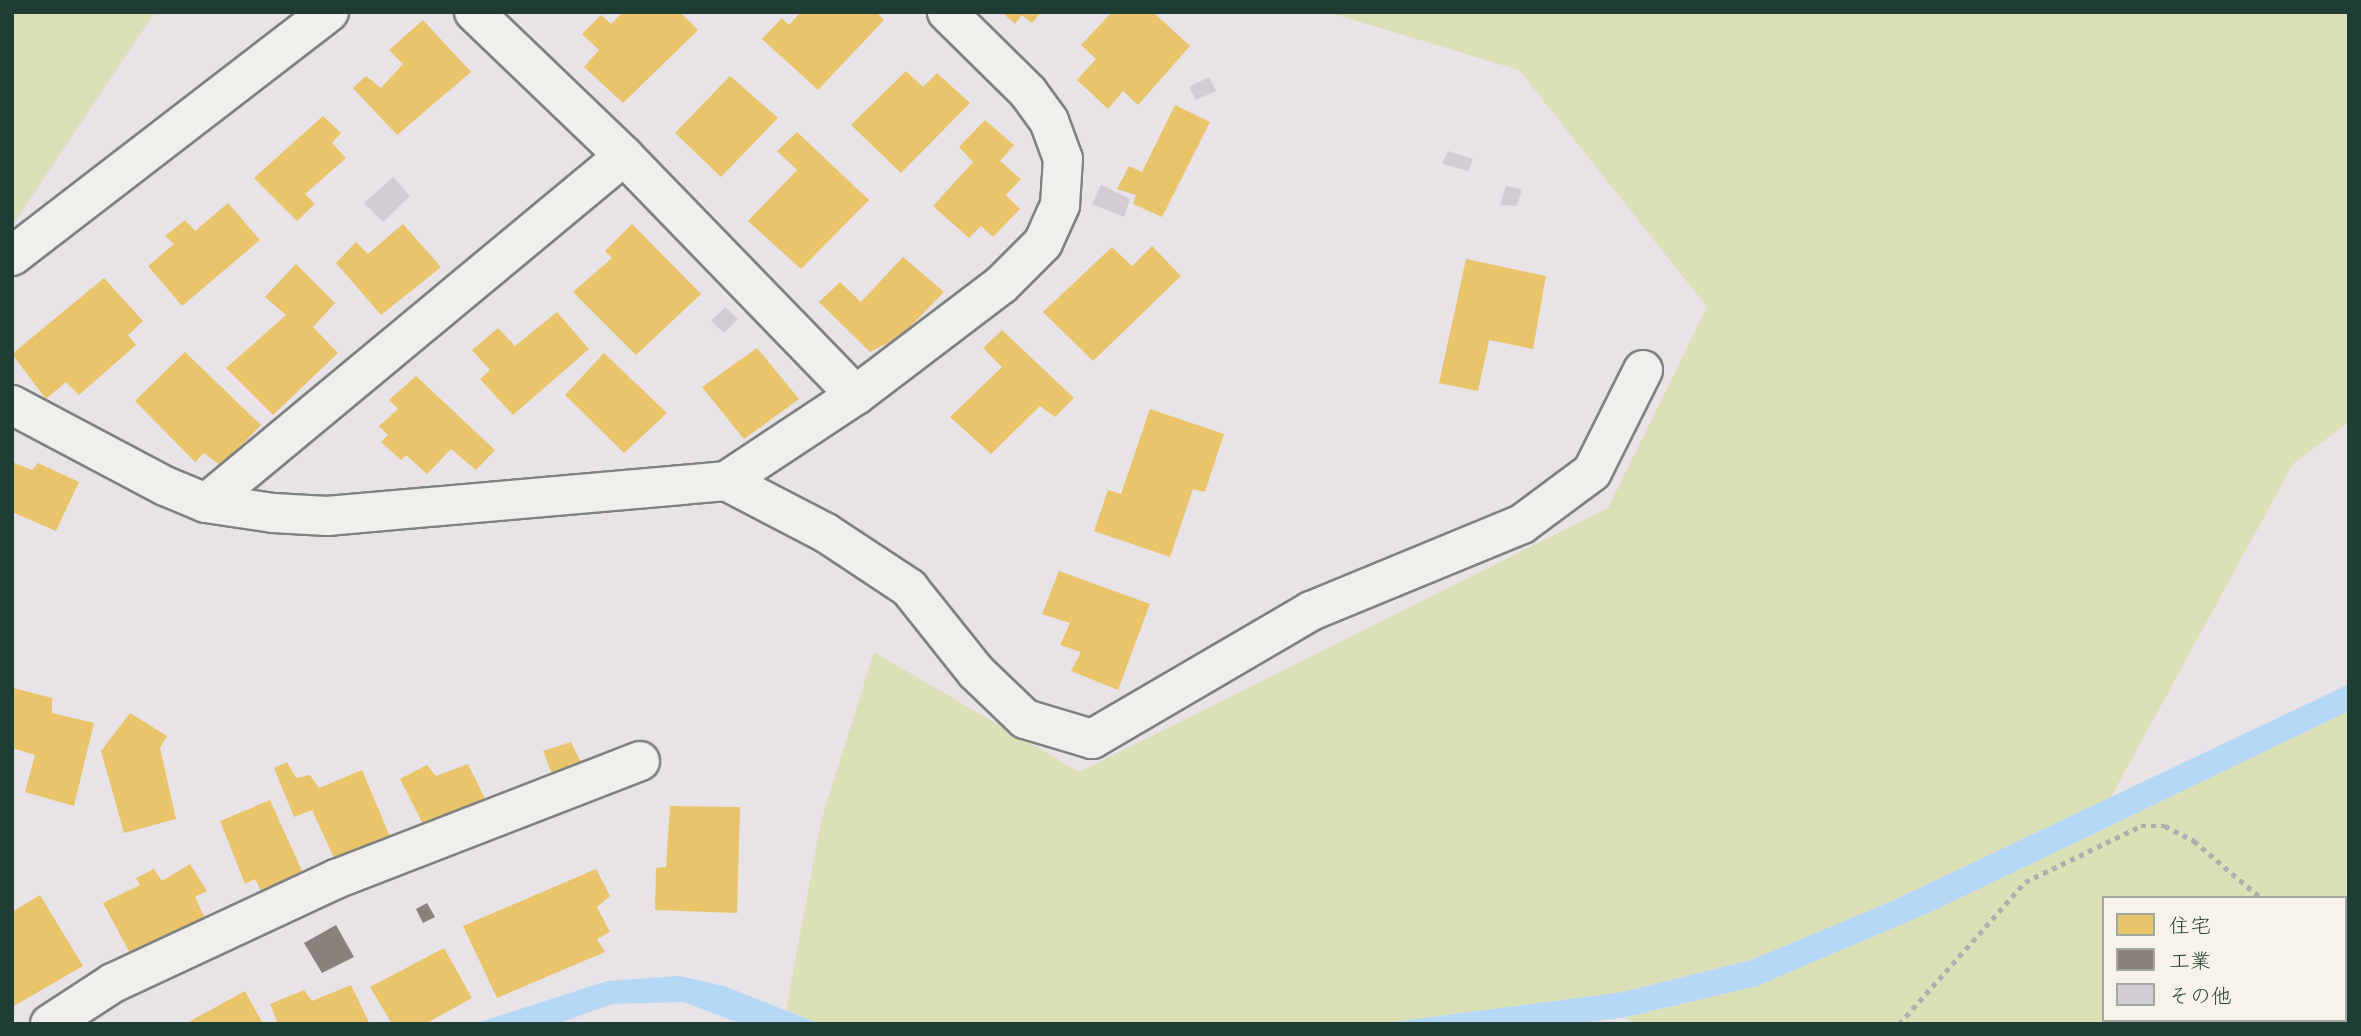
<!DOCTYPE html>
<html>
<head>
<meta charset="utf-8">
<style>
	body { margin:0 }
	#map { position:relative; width:2361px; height:1036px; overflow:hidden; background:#e8e3e6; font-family:Mynerve,"Klee One",sans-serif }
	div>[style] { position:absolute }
	.green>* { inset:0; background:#dbe0b7 }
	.water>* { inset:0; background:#b6d8f7 }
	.homes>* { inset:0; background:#e9c46a }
	.industry>* { inset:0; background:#8a817c }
	.building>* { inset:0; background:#d2ccd5 }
	.path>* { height:4.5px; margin-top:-2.25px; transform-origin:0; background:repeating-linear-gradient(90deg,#aeb0ad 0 5px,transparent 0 10px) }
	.roads { filter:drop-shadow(2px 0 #7f8282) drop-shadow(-2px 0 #7f8282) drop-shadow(0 2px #7f8282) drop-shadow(0 -2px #7f8282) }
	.street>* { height:38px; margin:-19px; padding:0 19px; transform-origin:19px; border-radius:19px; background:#f0efec }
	span { translate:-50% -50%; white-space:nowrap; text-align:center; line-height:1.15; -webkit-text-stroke:7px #f7f3e8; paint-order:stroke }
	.frame { position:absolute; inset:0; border:14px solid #1f3d34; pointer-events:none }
	.legend { position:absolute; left:2102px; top:896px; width:245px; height:126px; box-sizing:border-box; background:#f7f3e8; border:2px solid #a1aaa0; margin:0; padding:9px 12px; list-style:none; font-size:21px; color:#1f3d34 }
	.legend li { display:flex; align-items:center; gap:14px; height:35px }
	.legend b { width:35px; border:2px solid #a1aaa0 }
</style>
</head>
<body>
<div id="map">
	<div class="green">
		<div style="clip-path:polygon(12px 12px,155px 12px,12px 226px)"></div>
		<div style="clip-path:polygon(1327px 12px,2349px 12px,2349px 422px,2293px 464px,2111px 797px,1892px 901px,1751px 960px,1623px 992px,1378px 1024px,820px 1024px,786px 1010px,821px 821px,874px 652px,1079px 772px,1608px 508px,1707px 307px,1519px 70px)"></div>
		<div style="clip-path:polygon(2349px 711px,2345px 990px,2345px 898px,2104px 898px,2104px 1020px,2320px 1020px,2317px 1024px,1633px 1024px,1626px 1017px,1757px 986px,1931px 912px)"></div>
	</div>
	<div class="water">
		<div style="clip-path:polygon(2349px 684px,2349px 711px,1931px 912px,1757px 986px,1626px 1017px,1574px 1024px,1378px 1024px,1623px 992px,1751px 960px,1892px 901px)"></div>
		<div style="clip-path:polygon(679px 976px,724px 986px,820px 1024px,741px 1024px,684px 1002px,612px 1004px,556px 1024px,474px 1024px,607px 981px)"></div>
	</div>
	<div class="homes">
		<div style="clip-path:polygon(623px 12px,680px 12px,698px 30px,623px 103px,584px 67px,599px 50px,582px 34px,601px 15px,611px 24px)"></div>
		<div style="clip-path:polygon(801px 12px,876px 12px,884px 20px,818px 90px,762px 39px,782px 18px,789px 25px)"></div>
		<div style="clip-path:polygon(1002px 12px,1041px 12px,1032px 23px,1022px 15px,1015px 24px)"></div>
		<div style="clip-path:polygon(1112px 12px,1153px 12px,1190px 46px,1138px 105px,1123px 91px,1108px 109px,1077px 80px,1096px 59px,1081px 45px)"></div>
		<div style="clip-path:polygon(423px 20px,471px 72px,397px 135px,353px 88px,366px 76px,381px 88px,403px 64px,389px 50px)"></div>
		<div style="clip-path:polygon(906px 71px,923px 87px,937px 73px,970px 103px,901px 173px,851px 125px)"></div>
		<div style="clip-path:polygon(730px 76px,778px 118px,721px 177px,675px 133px)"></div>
		<div style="clip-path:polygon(1175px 105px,1210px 122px,1162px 217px,1133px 204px,1136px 195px,1117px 189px,1129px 166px,1142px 172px)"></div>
		<div style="clip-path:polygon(323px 116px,341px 133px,332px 143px,346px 158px,305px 194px,315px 204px,297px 221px,254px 178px)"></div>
		<div style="clip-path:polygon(985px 120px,1014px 145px,1000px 161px,1021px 179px,1006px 195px,1020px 209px,993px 237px,981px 226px,969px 238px,933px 206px,973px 162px,959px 147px)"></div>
		<div style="clip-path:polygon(797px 132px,869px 200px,801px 269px,748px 221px,797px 170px,777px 151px)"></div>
		<div style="clip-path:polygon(228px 203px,260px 240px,182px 306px,148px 266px,174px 244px,165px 236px,185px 220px,195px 231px)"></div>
		<div style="clip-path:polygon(403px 224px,441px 267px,381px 315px,336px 263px,356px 242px,368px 254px)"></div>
		<div style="clip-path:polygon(632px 224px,701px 294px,636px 355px,573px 292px,612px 258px,605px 251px)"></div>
		<div style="clip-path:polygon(1152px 246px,1181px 276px,1093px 361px,1043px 312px,1112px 247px,1132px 266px)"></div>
		<div style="clip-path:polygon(903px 257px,944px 292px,901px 336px,870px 352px,819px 302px,840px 282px,861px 302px)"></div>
		<div style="clip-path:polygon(1466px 259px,1546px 276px,1533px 349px,1489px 340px,1478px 391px,1439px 383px)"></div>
		<div style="clip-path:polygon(296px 264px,335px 303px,313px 327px,338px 353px,273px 415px,226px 368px,286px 315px,265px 297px)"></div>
		<div style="clip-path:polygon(104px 278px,143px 321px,128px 335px,136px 345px,79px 395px,66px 382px,46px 399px,12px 354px)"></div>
		<div style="clip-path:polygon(557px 312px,589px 349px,513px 415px,480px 379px,490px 370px,472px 350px,498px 328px,515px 346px)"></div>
		<div style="clip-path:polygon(1002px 330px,1074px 398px,1055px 417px,1040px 406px,991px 454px,950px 417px,1002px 367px,983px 348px)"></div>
		<div style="clip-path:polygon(757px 348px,799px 399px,744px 439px,702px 387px)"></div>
		<div style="clip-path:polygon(185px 352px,261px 425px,221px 466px,204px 453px,195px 462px,135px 401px)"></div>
		<div style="clip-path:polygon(604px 353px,667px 413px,624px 453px,565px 395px)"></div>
		<div style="clip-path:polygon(416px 376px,495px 450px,476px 470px,451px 449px,427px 474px,406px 455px,401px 460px,381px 442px,388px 435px,379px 426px,398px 409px,389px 400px)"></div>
		<div style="clip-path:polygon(1150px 409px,1224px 434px,1205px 492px,1193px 489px,1170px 557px,1094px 531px,1108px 490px,1121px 494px)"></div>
		<div style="clip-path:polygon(12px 462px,32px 470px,38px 463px,79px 482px,56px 531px,12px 512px)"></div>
		<div style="clip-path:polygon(1059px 571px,1150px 604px,1118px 690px,1071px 671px,1081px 652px,1060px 645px,1070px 623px,1042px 614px)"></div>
		<div style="clip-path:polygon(14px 688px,52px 698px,52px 713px,94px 723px,74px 806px,25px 792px,35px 755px,12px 748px)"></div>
		<div style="clip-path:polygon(130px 713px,167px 736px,160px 748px,176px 819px,124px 833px,101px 751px)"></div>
		<div style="clip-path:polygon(571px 742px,586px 773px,556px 784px,543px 751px)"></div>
		<div style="clip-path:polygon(287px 762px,296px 778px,310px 775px,319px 788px,362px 770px,394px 846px,339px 869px,312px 810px,294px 817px,274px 768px)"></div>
		<div style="clip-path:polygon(468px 764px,488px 805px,426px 830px,400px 779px,427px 765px,436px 776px)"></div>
		<div style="clip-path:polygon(270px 800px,307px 882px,265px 899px,255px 879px,245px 884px,220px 821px)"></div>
		<div style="clip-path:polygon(670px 806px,740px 807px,737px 913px,655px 910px,656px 868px,666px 867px)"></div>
		<div style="clip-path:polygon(190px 864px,207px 891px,195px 897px,205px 918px,130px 953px,103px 903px,140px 885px,136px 878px,154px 869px,162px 881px)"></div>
		<div style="clip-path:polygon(596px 869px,610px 896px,597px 907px,610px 932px,597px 939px,605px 952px,497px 998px,463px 926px)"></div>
		<div style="clip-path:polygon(40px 895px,83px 966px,12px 1007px,12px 912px)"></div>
		<div style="clip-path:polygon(444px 948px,472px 998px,425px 1024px,392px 1024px,370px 987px)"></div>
		<div style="clip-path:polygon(351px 985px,370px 1024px,278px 1024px,270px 1004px,304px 990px,312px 1001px)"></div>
		<div style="clip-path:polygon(245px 991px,263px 1024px,185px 1024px)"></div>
	</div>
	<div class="industry">
		<div style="clip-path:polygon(427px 903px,435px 917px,423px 923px,416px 909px)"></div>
		<div style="clip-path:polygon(336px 925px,354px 957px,322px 973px,304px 943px)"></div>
	</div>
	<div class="building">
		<div style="clip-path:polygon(1209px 77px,1216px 91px,1196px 100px,1189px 87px)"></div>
		<div style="clip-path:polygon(1448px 151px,1473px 159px,1468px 171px,1442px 164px)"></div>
		<div style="clip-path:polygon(393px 177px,410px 196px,383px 222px,364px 203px)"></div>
		<div style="clip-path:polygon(1101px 185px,1130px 199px,1124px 217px,1092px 204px)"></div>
		<div style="clip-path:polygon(1506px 186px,1522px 189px,1517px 206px,1500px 205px)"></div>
		<div style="clip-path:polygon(725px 307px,738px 319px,724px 333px,711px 321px)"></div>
	</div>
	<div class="path">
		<div style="left:1899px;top:1024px;width:190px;rotate:-48.4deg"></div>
		<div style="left:2025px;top:882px;width:129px;rotate:-25.8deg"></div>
		<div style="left:2141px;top:826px;width:24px"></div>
		<div style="left:2165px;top:826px;width:33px;rotate:27deg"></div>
		<div style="left:2194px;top:841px;width:88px;rotate:40.4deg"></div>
		<div style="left:2274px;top:1024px;width:4px;rotate:-76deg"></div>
	</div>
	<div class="roads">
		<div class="street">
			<div style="left:474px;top:12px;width:208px;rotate:43.8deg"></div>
			<div style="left:624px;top:156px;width:333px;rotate:45.9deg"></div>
			<div style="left:12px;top:256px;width:400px;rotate:-37.6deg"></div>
			<div style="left:12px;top:405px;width:173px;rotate:27.9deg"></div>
			<div style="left:165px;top:486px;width:44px;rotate:22.5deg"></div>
			<div style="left:206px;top:503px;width:68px;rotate:8.5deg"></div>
			<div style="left:273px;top:513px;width:54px;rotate:3.2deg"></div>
			<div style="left:327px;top:516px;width:401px;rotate:-5deg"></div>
			<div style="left:726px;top:481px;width:156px;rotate:-33.5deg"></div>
			<div style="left:856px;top:395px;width:182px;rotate:-37.2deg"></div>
			<div style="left:1001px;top:285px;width:59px;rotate:-45deg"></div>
			<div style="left:1043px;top:243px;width:42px;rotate:-65.9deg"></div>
			<div style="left:1060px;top:205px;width:46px;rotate:-86.3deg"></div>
			<div style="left:1063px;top:159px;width:40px;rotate:-110.2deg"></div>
			<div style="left:1049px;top:121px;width:36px;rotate:-126deg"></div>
			<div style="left:1028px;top:92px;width:114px;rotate:-135.4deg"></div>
			<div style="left:726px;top:481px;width:113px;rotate:27.5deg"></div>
			<div style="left:826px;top:533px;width:100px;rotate:33.5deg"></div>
			<div style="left:909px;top:588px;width:107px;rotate:51.4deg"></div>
			<div style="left:976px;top:672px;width:68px;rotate:43.8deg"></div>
			<div style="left:1025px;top:719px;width:70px;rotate:16.6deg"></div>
			<div style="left:1092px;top:739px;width:254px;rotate:-30.3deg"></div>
			<div style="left:1311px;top:611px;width:228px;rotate:-22.4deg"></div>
			<div style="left:1522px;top:524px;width:87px;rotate:-36.6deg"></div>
			<div style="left:1592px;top:472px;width:114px;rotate:-63.4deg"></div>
			<div style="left:206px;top:503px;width:543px;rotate:-39.7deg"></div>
			<div style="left:50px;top:1024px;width:75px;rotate:-33.1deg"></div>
			<div style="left:113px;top:983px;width:246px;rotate:-25deg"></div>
			<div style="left:336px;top:879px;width:326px;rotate:-21.2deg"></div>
		</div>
	</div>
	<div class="frame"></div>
	<ul class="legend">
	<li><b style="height:19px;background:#e9c46a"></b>住宅</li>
	<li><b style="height:19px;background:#8a817c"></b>工業</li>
	<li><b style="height:19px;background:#d2ccd5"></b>その他</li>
	</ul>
</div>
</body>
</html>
